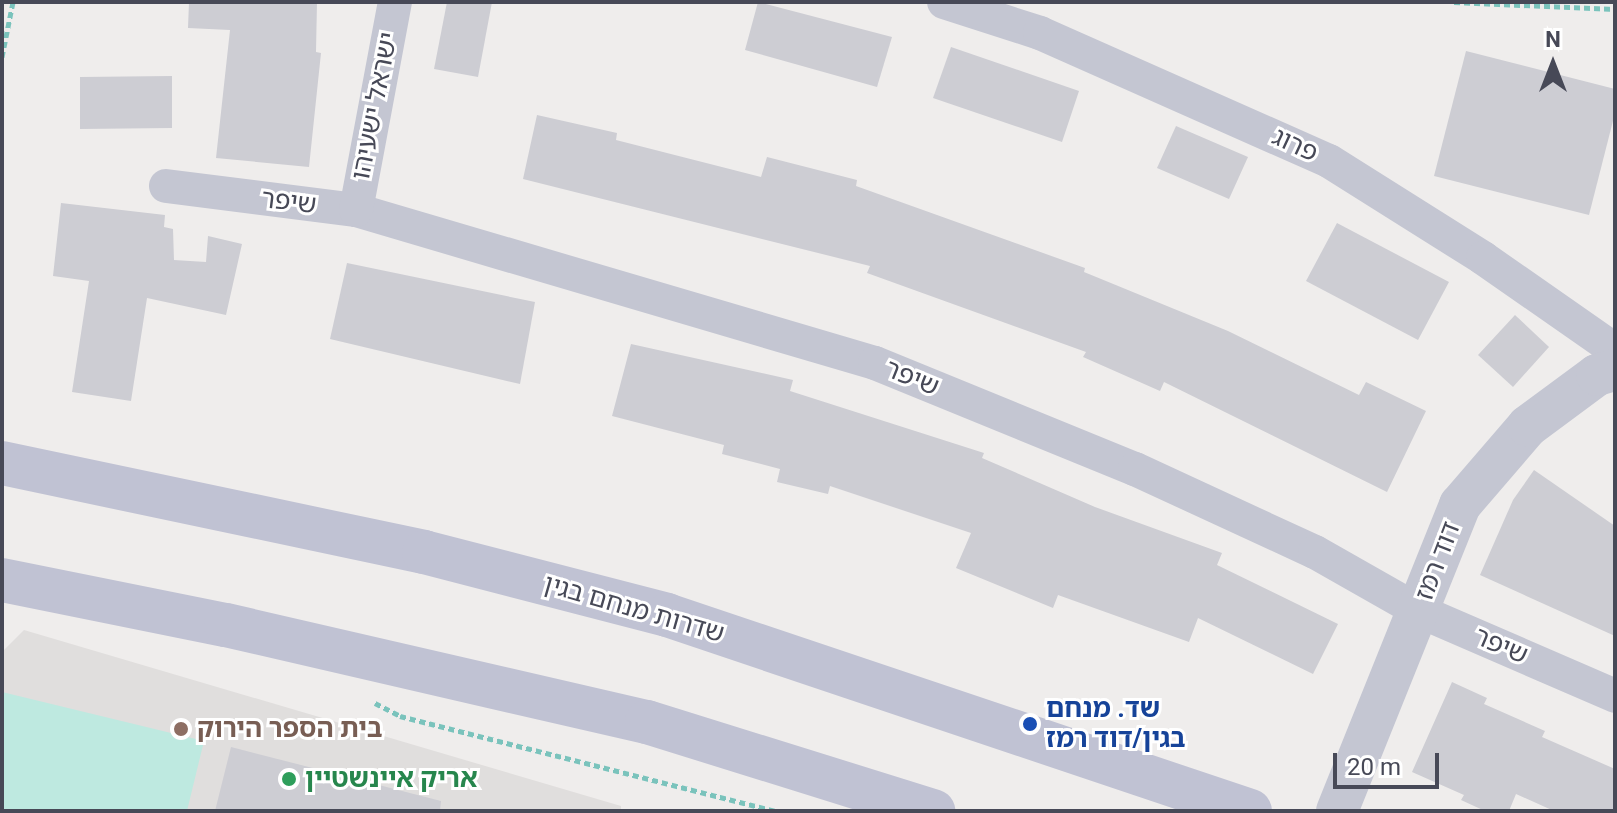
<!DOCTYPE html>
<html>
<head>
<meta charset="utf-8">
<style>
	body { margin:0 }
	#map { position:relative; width:1617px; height:813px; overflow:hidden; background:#efedec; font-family:Roboto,"Noto Sans Hebrew",sans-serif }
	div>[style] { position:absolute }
	.education>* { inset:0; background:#e0dedd }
	.green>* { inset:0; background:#bee9e0 }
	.building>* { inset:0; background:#cdcdd3 }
	.path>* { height:5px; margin-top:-2.5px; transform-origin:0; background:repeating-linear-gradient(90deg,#7ac3bc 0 6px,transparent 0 10px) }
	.minor>* { height:34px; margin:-17px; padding:0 17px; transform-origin:17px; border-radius:17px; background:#c4c6d2 }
	.tertiary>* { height:42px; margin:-21px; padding:0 21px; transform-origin:21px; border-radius:21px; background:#c4c6d2 }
	.secondary>* { height:44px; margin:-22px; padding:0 22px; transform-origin:22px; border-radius:22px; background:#c0c2d3 }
	.dots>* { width:22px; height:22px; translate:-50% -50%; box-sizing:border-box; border:4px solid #fff; border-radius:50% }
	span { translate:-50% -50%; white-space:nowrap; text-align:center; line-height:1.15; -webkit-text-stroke:6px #fff; paint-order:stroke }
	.street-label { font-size:26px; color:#474957 }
	.transit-label { font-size:26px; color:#164399; font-weight:700 }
	.left { translate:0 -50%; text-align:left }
	.education-label { font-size:26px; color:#785e54; font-weight:700 }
	.leisure-label { font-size:26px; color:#27864d; font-weight:700 }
	.frame { position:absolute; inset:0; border:4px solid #474957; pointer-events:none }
	.north { position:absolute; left:1513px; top:24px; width:80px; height:80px; -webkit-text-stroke:6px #fff; paint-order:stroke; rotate:0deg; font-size:22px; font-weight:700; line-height:32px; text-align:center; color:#474957 }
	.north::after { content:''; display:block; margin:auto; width:28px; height:36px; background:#474957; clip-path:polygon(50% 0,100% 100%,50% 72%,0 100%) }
	.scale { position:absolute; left:1333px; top:753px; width:106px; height:36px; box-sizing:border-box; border:4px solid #474957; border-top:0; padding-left:10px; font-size:24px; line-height:28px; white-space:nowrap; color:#474957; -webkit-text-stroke:6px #fff; paint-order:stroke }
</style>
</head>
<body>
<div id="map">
	<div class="education">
		<div style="clip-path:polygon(24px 630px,621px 806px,621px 811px,2px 811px,2px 652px)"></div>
	</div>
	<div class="green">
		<div style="clip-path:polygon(2px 692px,204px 741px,187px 811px,2px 811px)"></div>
	</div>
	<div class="building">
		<div style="clip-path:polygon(189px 2px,317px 2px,316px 52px,321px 53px,309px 167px,216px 158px,230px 30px,188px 28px)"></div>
		<div style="clip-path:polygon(447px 2px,492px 2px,478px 77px,434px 69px)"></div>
		<div style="clip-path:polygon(758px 2px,892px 37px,877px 87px,745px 50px)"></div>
		<div style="clip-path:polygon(951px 47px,1079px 91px,1062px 142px,933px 98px)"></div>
		<div style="clip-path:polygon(1466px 51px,1615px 89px,1615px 113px,1589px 215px,1434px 176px)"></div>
		<div style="clip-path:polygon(172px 76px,172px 128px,80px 129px,80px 77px)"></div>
		<div style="clip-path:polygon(537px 115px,617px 133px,616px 140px,761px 177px,767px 157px,857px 180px,856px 186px,1085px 268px,1084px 272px,1228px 331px,1359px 395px,1366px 382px,1426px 411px,1387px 492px,1164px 382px,1160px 391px,1083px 357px,1086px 352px,867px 273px,870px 266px,523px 179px)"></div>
		<div style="clip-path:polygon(1176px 126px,1248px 157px,1229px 199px,1157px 168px)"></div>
		<div style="clip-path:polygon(61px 203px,165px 215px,164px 227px,173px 229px,174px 260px,206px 262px,208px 236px,242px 244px,226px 315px,147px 298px,131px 401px,72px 392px,89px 281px,53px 276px)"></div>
		<div style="clip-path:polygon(1337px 223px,1449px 282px,1418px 340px,1306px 281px)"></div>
		<div style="clip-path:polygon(347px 263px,535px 302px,520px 384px,330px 339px)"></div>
		<div style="clip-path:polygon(1515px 315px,1549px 347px,1513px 387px,1478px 355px)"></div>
		<div style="clip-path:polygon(631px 344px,793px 380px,790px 391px,984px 453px,982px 458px,1095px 507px,1222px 553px,1217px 565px,1338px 624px,1313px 674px,1198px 618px,1189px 642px,1058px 595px,1053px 608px,956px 568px,971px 533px,830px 486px,828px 494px,777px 482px,780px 469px,722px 454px,724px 445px,612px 416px)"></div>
		<div style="clip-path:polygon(1534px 470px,1615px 526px,1615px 636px,1480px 575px,1513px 500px)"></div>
		<div style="clip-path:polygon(1452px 682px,1487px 698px,1484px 704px,1545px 731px,1542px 737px,1615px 769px,1615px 811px,1554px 811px,1516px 794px,1509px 811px,1485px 811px,1461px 800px,1464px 795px,1412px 772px)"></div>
		<div style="clip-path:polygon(231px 747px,441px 801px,440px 811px,215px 811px)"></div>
	</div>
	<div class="path">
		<div style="left:1454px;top:2px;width:161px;rotate:2.5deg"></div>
		<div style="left:2px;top:57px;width:56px;rotate:-78.7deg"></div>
		<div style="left:375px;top:703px;width:28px;rotate:27deg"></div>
		<div style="left:400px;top:716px;width:387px;rotate:14.2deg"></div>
	</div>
	<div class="minor">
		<div style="left:944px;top:2px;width:101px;rotate:17.9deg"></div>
		<div style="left:1040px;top:33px;width:316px;rotate:23.9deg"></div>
		<div style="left:1329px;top:161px;width:182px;rotate:32.2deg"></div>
		<div style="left:1483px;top:258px;width:161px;rotate:34.9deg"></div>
		<div style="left:166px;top:186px;width:192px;rotate:7.2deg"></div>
		<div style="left:356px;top:210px;width:541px;rotate:16.43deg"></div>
		<div style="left:875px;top:363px;width:281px;rotate:22.2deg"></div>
		<div style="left:1135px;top:469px;width:198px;rotate:24.8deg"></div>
		<div style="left:1315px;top:552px;width:120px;rotate:29.6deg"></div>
		<div style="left:1419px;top:611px;width:214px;rotate:23.4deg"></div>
		<div style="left:356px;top:210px;width:212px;rotate:-79.4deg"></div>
	</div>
	<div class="tertiary">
		<div style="left:1337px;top:811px;width:330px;rotate:-68.1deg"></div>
		<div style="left:1460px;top:505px;width:104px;rotate:-49.3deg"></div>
		<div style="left:1528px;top:426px;width:86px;rotate:-36.5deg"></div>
		<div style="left:1597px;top:375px;width:19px;rotate:-16deg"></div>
	</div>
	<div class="secondary">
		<div style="left:2px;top:463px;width:431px;rotate:11.9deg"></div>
		<div style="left:424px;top:552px;width:251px;rotate:14.5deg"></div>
		<div style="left:667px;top:615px;width:615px;rotate:18.58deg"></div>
		<div style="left:2px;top:580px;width:228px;rotate:11.4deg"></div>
		<div style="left:226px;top:625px;width:432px;rotate:13deg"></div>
		<div style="left:647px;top:722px;width:300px;rotate:17.3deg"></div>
	</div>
	<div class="dots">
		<div style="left:1030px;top:724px;background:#1a4fb4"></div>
		<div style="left:181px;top:729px;background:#8d6e63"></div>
		<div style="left:289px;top:779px;background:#2e9e5b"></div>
	</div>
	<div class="street-label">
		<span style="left:375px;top:106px;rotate:-79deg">ישראל ישעיהו</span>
		<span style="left:1295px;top:145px;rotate:25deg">פרוג</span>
		<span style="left:289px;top:202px;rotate:7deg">שיפר</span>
		<span style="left:912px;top:378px;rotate:22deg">שיפר</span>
		<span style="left:1438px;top:561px;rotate:-69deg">דוד רמז</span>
		<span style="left:634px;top:609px;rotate:16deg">שדרות מנחם בגין</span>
		<span style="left:1501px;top:646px;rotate:23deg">שיפר</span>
	</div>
	<div class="transit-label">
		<span class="left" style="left:1046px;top:724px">שד. מנחם<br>בגין/דוד רמז</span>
	</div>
	<div class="education-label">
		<span class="left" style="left:197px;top:729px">בית הספר הירוק</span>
	</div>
	<div class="leisure-label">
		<span class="left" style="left:305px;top:779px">אריק איינשטיין</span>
	</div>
	<div class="frame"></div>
	<div class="north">N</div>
	<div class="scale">20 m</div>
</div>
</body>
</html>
